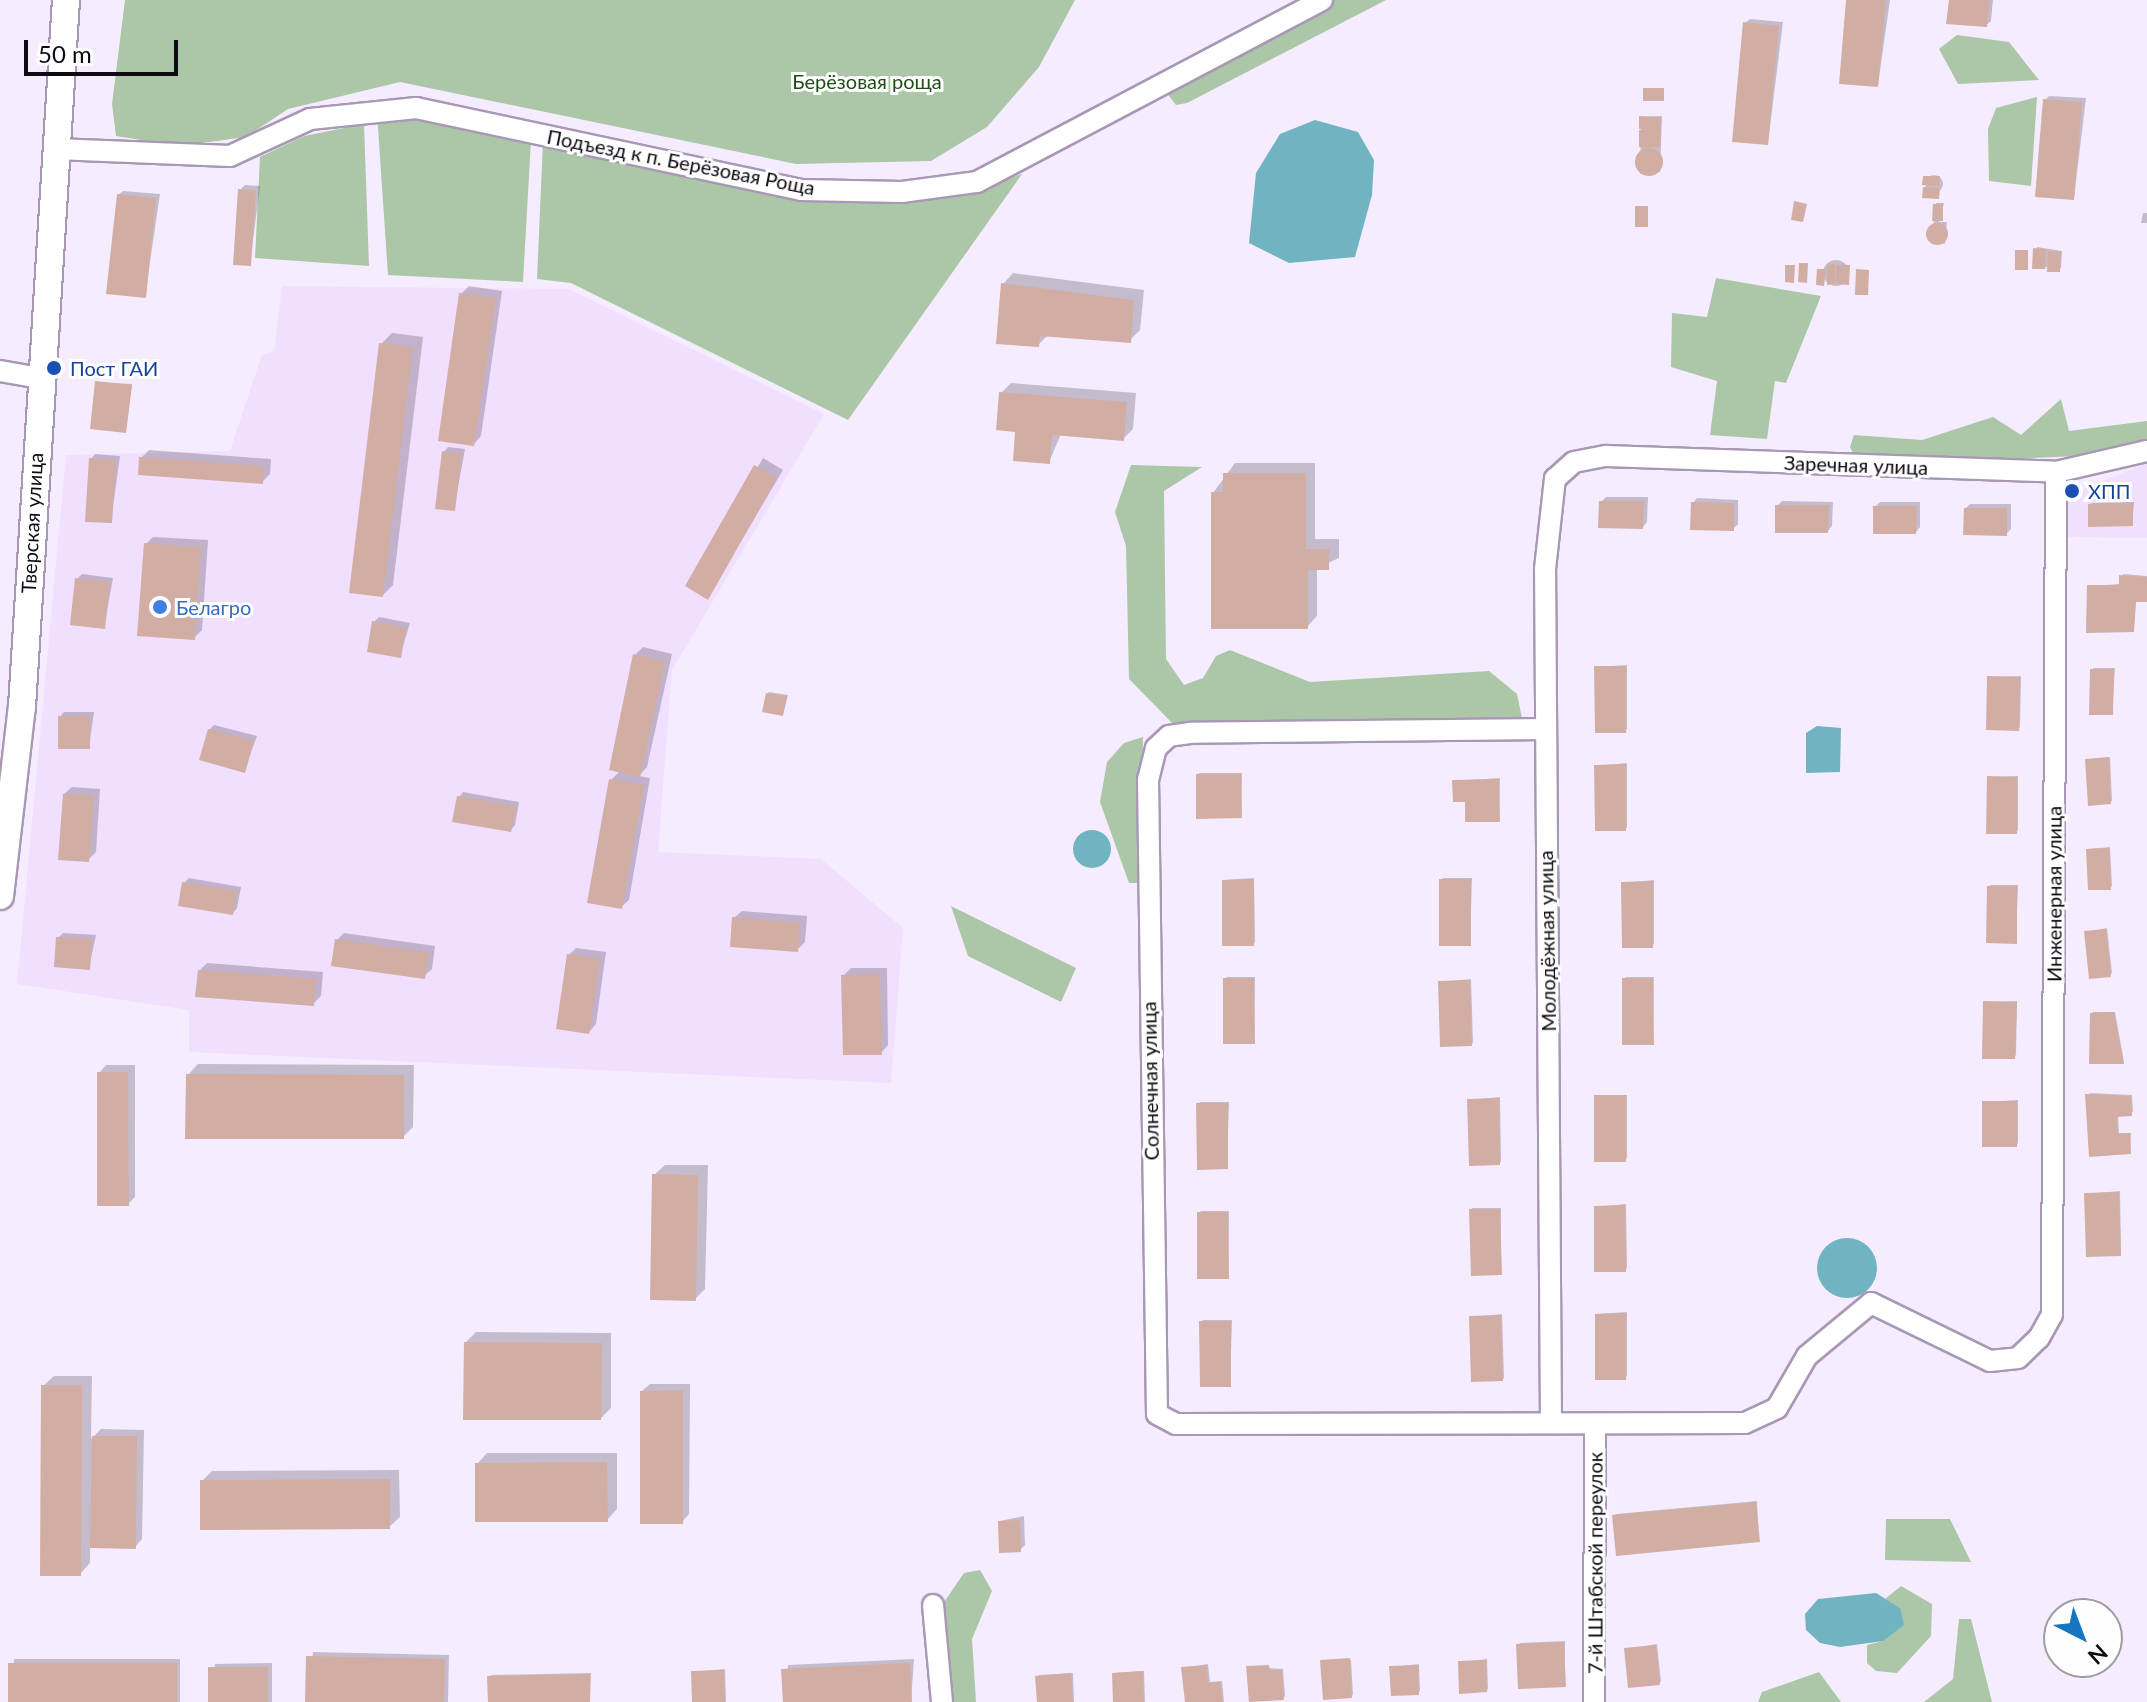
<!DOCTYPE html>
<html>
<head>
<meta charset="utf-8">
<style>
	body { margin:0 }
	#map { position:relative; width:2147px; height:1702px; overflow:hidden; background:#f6ecff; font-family:Lato,sans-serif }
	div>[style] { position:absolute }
	.built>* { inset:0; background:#f0dffe }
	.green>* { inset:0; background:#acc6a8 }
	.water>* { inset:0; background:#70b4c1 }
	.round { border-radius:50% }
	.shadow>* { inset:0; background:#0003 }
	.building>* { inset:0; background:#d2ada4 }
	.roads { filter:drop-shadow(2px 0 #a898b5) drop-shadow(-2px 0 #a898b5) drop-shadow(0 2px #a898b5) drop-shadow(0 -2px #a898b5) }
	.minor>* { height:20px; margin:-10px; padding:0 10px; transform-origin:10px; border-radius:10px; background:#fff }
	.major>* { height:26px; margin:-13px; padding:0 13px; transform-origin:13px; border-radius:13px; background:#fff }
	.dots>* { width:22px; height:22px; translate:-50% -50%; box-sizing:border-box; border:4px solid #fefefe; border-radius:50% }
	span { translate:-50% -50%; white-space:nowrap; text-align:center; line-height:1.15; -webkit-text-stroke:6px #fefefe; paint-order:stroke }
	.park-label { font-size:20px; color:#1e4f17 }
	.street-label { font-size:20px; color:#0f0913 }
	.transit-label { font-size:20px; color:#164399 }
	.left { translate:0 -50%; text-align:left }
	.shop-label { font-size:20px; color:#366cbe }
	.north { position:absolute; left:2043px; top:1598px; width:80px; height:80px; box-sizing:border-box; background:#fefefe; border:2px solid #9e9ca0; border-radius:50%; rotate:138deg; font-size:22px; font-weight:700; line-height:32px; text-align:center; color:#0f0913 }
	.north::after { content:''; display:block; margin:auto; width:28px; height:36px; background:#1475c1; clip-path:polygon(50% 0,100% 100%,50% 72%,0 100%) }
	.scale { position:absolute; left:24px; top:40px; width:154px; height:36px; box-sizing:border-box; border:4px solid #0f0913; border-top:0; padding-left:10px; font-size:24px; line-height:28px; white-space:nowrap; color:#0f0913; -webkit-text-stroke:6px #fefefe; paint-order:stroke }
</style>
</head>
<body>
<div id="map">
	<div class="built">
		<div style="clip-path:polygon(282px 286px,569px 289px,824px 414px,672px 670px,658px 852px,821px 859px,903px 928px,891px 1083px,189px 1052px,189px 1010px,17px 984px,66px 455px,230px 451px,262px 355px,274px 351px)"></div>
		<div style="clip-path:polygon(2147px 463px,2147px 538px,2068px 537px,2068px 495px)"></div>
	</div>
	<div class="green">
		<div style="clip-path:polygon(125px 0,1075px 0,1039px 67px,987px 127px,931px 161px,796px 164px,400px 82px,288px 109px,246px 137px,179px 146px,116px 136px,112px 104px)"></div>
		<div style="clip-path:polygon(1334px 0,1386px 0,1187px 103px,1176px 105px,1166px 92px)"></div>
		<div style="clip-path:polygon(1957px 35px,2009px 42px,2039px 80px,1958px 84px,1939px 49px)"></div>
		<div style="clip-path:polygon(2037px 97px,2031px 186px,1989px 181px,1988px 129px,1996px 108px)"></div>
		<div style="clip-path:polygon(418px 112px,531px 140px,523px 282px,388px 275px,377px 113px)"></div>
		<div style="clip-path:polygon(364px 124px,369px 266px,255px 258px,260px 157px,304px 136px)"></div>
		<div style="clip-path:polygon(543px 141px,802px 196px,976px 189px,1022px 174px,848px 420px,571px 283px,537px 279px)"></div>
		<div style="clip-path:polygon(1716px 278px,1821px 296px,1786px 383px,1775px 381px,1767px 439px,1710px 435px,1717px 381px,1671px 367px,1672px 313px,1707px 317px)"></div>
		<div style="clip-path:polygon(2061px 399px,2069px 431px,2147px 421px,2147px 442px,2079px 456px,2006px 459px,1855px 457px,1850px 447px,1854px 435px,1922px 440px,1993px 417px,2021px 435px)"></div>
		<div style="clip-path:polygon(1131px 465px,1202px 467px,1164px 491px,1166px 659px,1184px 685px,1203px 678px,1216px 656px,1230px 650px,1310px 682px,1489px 671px,1517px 694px,1523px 723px,1179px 730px,1129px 679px,1126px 546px,1115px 512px)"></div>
		<div style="clip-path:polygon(1143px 737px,1141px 844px,1137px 883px,1129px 883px,1100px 802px,1107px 762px,1124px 743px)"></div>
		<div style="clip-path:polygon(951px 906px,1076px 968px,1061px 1002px,968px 956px)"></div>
		<div style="clip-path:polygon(1886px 1519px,1950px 1519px,1971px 1562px,1885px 1560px)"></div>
		<div style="clip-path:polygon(980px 1570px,992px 1591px,972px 1639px,976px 1702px,948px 1702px,938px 1611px,964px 1573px)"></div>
		<div style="clip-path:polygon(1901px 1586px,1932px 1604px,1931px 1636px,1897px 1673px,1876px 1671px,1867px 1663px,1867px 1645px,1883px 1641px,1900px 1608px,1885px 1599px)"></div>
		<div style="clip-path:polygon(1959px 1619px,1971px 1619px,1992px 1702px,1924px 1702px,1953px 1679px)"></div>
		<div style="clip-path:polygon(1819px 1672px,1841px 1702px,1758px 1702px,1762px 1692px)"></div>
	</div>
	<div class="water">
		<div style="clip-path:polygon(1315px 120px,1358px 132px,1374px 160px,1372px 195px,1355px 257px,1289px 263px,1249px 243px,1256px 173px,1280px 134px)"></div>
		<div style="clip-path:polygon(1817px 726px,1841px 728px,1840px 772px,1806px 773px,1806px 733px)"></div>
		<div class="round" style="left:1073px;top:830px;width:38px;height:38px"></div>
		<div class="round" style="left:1817px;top:1238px;width:60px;height:60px"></div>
		<div style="clip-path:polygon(1876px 1593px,1900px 1608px,1904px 1625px,1883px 1641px,1840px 1647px,1820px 1643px,1806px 1630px,1805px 1614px,1818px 1599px)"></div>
	</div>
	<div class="shadow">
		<div style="clip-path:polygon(1849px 0,1890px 0,1878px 85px)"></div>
		<div style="clip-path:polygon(1951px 0,1993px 0,1991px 21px,1986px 25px)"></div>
		<div style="clip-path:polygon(1750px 19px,1783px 22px,1768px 143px,1745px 23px)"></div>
		<div style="clip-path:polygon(2049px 96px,2086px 98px,2074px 198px,2045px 100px)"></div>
		<div style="clip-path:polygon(1662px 116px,1660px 172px,1640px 174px,1641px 117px)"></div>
		<div class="round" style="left:1925px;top:175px;width:18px;height:18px"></div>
		<div style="clip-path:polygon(245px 185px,260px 186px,250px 264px,240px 190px)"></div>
		<div style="clip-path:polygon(123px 191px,160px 194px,145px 296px,118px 195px)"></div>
		<div style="clip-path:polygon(1936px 203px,1944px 203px,1939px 222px,1947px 222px,1945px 244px,1931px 243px)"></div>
		<div style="clip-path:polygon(2143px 213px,2147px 213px,2147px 223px,2141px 223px)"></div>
		<div style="clip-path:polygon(2037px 247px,2062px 251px,2061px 268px,2034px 267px)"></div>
		<div class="round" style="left:1823px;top:260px;width:26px;height:26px"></div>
		<div style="clip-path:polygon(1013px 273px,1144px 290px,1140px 330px,1130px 340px,1049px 334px,1038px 345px,1003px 284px)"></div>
		<div style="clip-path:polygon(469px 286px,502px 291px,481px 436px,474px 444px,461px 294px)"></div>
		<div style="clip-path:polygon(392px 333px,423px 337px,393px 585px,383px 595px,381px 344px)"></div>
		<div style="clip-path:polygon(97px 382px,132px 384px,126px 431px)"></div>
		<div style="clip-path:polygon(1011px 383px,1136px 393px,1133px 429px,1123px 439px,1061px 434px,1049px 462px,1018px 430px,1001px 393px)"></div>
		<div style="clip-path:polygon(448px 447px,465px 449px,454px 509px,444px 452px)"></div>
		<div style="clip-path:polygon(149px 450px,271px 459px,270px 474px,262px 482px,141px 458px)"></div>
		<div style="clip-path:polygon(95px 454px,120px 456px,111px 521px,91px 459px)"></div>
		<div style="clip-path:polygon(763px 458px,783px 470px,708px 597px,687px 586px)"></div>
		<div style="clip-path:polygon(1235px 463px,1315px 463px,1315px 539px,1339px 539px,1339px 558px,1317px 568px,1317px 616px,1307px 627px,1213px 493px)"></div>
		<div style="clip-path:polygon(1606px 497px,1648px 497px,1647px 522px,1643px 527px,1601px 502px)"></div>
		<div style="clip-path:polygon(1697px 498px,1738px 500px,1738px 524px,1733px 529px,1693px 503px)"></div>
		<div style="clip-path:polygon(1782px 501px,1833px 502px,1832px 526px,1828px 531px,1777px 506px)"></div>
		<div style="clip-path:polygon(1880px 502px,1920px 502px,1920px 527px,1916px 532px,1875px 507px)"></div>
		<div style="clip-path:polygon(2134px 502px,2132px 524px,2090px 504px,2092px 503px)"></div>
		<div style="clip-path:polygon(1970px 504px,2011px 504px,2011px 529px,2006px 534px,1966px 508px)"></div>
		<div style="clip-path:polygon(153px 537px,208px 540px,202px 630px,194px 638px,146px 544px)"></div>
		<div style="clip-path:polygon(82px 574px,113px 578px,104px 627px,77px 579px)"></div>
		<div style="clip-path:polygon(2123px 574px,2147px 576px,2147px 600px,2136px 600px,2133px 630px,2089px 586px,2121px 584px)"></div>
		<div style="clip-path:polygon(379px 617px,410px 623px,400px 656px,374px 622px)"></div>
		<div style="clip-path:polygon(643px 647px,672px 654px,647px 767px,639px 776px,650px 778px,629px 900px,621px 907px,611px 780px,620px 771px,635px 655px)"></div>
		<div style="clip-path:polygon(1627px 665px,1627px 729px,1625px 731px,1596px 667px)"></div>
		<div style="clip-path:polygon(2094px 668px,2115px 668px,2112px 713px,2092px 669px)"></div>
		<div style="clip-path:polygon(2021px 676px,2020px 727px,2018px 729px,1989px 677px)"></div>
		<div style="clip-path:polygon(769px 692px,788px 695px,783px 714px,768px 694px)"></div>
		<div style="clip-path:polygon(64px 712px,94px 712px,89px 747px,60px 717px)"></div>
		<div style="clip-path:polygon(214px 725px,257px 736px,244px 770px,209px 730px)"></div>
		<div style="clip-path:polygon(2110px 757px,2112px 801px,2110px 802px,2087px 760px)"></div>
		<div style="clip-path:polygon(1627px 763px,1627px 827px,1626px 829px,1596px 766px)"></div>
		<div style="clip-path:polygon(1242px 773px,1241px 816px,1198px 775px,1199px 773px)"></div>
		<div style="clip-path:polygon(2018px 776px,2018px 830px,2016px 832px,1989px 777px)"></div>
		<div style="clip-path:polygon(1500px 778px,1499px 820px,1467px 800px,1454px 781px)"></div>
		<div style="clip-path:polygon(72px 787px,100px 789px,96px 852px,88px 860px,64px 794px)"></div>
		<div style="clip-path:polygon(463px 792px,519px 802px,515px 825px,511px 830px,459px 797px)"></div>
		<div style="clip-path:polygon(2110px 847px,2112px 886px,2110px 888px,2088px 849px)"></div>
		<div style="clip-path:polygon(189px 878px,241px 887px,237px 908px,233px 913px,184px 883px)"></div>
		<div style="clip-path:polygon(1254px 878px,1255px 942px,1253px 944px,1224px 880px)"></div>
		<div style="clip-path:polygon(1443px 878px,1472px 878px,1470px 944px,1441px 880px)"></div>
		<div style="clip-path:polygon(1654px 880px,1654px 944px,1652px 946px,1623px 883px)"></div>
		<div style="clip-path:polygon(1991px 885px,2018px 885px,2016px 942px,1989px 886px)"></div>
		<div style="clip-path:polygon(742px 911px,807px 916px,805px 942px,797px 950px,734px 918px)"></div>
		<div style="clip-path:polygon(2107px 928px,2112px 973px,2110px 975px,2087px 932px)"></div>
		<div style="clip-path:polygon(63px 933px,96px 935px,89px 968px,58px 938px)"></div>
		<div style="clip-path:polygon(344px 933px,435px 946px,432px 969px,424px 976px,337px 940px)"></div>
		<div style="clip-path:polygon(576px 948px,606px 952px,596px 1024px,589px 1032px,569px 955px)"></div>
		<div style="clip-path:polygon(207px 963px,323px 972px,321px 996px,313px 1004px,200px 970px)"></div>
		<div style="clip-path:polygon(851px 968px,887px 968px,888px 1045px,881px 1053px,843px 976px)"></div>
		<div style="clip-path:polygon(1227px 977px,1255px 977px,1254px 1042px,1225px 979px)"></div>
		<div style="clip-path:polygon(1626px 977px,1654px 977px,1653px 1043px,1624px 979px)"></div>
		<div style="clip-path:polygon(1471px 979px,1473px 1043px,1471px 1044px,1440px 982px)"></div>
		<div style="clip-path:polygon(2017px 1001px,2016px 1055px,2014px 1057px,1985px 1002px)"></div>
		<div style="clip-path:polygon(2093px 1012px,2115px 1012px,2124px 1062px,2092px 1013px)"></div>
		<div style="clip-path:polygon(198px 1064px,414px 1065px,413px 1127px,403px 1137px,188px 1075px)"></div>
		<div style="clip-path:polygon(106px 1065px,135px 1065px,135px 1197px,128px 1204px,99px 1073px)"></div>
		<div style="clip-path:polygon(2089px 1093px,2132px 1095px,2133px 1112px,2118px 1115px,2119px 1133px,2131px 1133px,2130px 1152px)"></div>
		<div style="clip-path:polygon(1627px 1095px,1627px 1158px,1625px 1160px,1596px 1096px)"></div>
		<div style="clip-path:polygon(1500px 1097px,1501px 1161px,1500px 1163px,1469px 1100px)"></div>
		<div style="clip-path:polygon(2018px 1100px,2018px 1143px,2016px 1145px,1984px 1102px)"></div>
		<div style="clip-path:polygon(1200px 1102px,1229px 1102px,1227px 1167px,1198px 1104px)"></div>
		<div style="clip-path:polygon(665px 1165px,708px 1165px,705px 1289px,695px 1299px,654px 1175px)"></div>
		<div style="clip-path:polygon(2120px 1191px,2121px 1253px,2120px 1254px,2086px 1194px)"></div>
		<div style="clip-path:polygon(1626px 1204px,1627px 1268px,1625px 1270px,1596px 1207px)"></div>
		<div style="clip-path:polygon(1472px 1208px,1501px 1208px,1501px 1273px,1471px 1210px)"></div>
		<div style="clip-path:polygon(1201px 1211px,1229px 1211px,1228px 1277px,1199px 1213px)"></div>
		<div style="clip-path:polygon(1627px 1312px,1627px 1376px,1625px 1378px,1597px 1314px)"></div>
		<div style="clip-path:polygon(1502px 1314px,1504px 1378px,1502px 1379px,1471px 1317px)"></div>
		<div style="clip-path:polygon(1203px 1320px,1232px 1320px,1230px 1385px,1201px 1322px)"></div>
		<div style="clip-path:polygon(476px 1332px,611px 1333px,611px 1408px,601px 1418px,466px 1342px)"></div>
		<div style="clip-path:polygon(54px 1376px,92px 1376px,91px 1439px,101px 1429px,144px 1430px,142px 1539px,135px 1547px,90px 1546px,90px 1563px,80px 1574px,43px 1386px)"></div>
		<div style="clip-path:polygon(650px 1384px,690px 1384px,689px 1514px,682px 1522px,642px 1391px)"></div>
		<div style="clip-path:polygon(487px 1453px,617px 1453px,617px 1509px,607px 1520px,477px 1464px)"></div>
		<div style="clip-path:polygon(399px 1470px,400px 1517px,389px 1527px,202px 1481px,212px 1471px)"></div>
		<div style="clip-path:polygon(1757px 1501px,1759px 1540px,1614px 1516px,1616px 1514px)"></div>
		<div style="clip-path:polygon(1024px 1516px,1025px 1545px,1020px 1550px,1000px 1521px)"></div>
		<div style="clip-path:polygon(1565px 1641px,1565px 1685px,1518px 1645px,1520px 1643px)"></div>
		<div style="clip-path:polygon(1657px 1644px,1661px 1681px,1659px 1683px,1626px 1649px)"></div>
		<div style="clip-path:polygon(313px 1652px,449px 1655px,448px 1702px,307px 1702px)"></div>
		<div style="clip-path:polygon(14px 1659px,180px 1659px,180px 1702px,10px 1702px)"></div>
		<div style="clip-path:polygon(914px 1659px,911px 1702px,785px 1702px,788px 1665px)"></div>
		<div style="clip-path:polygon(1487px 1659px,1488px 1689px,1487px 1690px,1460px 1662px)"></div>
		<div style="clip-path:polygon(1351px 1660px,1353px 1694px,1352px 1696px,1322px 1661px)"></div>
		<div style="clip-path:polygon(272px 1663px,272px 1702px,210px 1702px,215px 1664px)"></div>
		<div style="clip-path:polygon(1208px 1664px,1210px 1682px,1222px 1681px,1224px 1702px,1187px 1702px,1183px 1668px)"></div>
		<div style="clip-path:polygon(1419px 1664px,1420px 1691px,1418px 1693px,1392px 1667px)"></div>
		<div style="clip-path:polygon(1248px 1667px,1283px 1669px,1285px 1696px,1283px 1698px)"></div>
		<div style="clip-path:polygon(725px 1669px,726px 1702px,694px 1702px,693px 1672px)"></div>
		<div style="clip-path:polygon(1144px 1671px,1145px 1702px,1115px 1702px,1114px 1673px)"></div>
		<div style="clip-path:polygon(591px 1673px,590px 1702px,490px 1702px,491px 1675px)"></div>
		<div style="clip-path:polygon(1073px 1673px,1074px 1702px,1039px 1702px,1039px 1675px)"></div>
	</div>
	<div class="building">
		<div style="clip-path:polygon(1846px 0,1886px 0,1878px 87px,1839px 84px)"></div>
		<div style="clip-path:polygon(1949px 0,1990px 0,1987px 27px,1946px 24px)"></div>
		<div style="clip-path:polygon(1743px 22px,1779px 26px,1768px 145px,1732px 142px)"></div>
		<div style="clip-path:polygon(1643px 88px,1664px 88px,1664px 101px,1643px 101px)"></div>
		<div style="clip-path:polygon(2043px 99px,2082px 102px,2074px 200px,2035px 197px)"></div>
		<div style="clip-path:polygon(1639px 116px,1661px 117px,1660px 147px,1639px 147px,1639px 130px,1649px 130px,1639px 129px)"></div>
		<div class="round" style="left:1635px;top:148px;width:28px;height:28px"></div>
		<div style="clip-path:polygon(1923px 176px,1940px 176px,1939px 186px,1922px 185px)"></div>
		<div style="clip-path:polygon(1923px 187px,1940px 188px,1939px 199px,1922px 198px)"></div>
		<div style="clip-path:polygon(238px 189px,256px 190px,251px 266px,233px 265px)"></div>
		<div style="clip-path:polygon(117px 194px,156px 198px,146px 298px,106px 294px)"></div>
		<div style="clip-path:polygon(1794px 201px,1807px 204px,1803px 222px,1791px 220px)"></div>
		<div style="clip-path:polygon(1933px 204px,1943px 204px,1943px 221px,1932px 221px)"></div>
		<div style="clip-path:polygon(1635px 206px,1648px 206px,1648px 227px,1635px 227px)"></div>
		<div class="round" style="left:1926px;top:223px;width:22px;height:22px"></div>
		<div style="clip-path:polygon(2033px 248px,2046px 249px,2045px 269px,2032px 269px)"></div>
		<div style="clip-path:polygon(2015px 250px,2028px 250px,2028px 270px,2015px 270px)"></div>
		<div style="clip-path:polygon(2048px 251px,2061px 252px,2060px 272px,2047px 272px)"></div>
		<div style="clip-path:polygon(1799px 263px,1808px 263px,1807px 283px,1798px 282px)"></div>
		<div style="clip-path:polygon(1827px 264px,1835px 264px,1835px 284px,1827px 285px)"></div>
		<div style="clip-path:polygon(1785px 265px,1795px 265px,1794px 283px,1785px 282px)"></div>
		<div style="clip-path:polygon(1836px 265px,1850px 265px,1849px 285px,1836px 284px)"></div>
		<div style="clip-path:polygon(1817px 269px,1826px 269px,1824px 286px,1816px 285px)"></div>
		<div style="clip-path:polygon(1856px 269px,1869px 270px,1868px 295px,1855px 295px)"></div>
		<div style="clip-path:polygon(1001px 283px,1134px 300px,1131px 343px,1040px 336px,1039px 347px,996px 344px)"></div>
		<div style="clip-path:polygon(459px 293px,496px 298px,474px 446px,438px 441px)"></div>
		<div style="clip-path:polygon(379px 343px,413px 347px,383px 597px,349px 593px)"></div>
		<div style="clip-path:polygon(95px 381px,132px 385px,126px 433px,90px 429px)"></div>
		<div style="clip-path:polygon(999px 392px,1127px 402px,1124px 441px,1052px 435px,1050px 464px,1013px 461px,1015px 432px,996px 430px)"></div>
		<div style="clip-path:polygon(442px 451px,462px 453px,455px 511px,435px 509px)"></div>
		<div style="clip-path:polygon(139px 457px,264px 466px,263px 484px,138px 475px)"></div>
		<div style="clip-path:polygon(89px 458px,116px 460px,112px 523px,85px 522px)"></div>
		<div style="clip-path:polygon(754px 465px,777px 478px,708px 600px,685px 586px)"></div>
		<div style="clip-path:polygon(1223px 473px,1306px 473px,1306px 549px,1329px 549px,1329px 570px,1308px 570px,1308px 629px,1211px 629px,1211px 492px,1223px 492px)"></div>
		<div style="clip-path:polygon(1599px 501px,1644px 501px,1643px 529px,1598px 528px)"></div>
		<div style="clip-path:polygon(1691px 502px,1734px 503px,1734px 531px,1690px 530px)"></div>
		<div style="clip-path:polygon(2133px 503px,2133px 526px,2088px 527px,2088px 504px)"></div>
		<div style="clip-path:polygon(1775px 505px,1829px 505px,1828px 533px,1775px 533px)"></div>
		<div style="clip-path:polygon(1873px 506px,1917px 506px,1916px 534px,1873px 534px)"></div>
		<div style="clip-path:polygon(1964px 508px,2007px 508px,2007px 536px,1963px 535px)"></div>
		<div style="clip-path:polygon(144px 543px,201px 547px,195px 640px,137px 636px)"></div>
		<div style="clip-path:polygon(2119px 575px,2147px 577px,2147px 602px,2136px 602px,2134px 632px,2086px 633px,2087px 585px,2119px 585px)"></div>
		<div style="clip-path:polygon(75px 578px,110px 582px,105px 629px,70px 625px)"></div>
		<div style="clip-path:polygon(372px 621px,406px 627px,401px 658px,367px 652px)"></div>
		<div style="clip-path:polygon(633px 654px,665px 661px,640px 777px,609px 770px)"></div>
		<div style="clip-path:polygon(1594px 666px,1626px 666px,1626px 733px,1595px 733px)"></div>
		<div style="clip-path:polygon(2090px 669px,2114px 669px,2113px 715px,2089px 715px)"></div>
		<div style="clip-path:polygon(1987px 676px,2020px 677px,2019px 731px,1986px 730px)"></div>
		<div style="clip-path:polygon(766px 693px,787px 696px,783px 716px,762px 712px)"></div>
		<div style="clip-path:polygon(58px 716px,90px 716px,90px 749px,58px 749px)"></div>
		<div style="clip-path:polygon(208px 729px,254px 741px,245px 773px,199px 760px)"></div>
		<div style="clip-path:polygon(2109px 757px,2111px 804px,2088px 806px,2085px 759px)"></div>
		<div style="clip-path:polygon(1626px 764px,1626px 831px,1595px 831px,1594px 765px)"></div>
		<div style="clip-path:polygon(1196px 774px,1241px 774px,1242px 818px,1196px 819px)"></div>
		<div style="clip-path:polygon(1987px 776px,2017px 777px,2017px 834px,1986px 834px)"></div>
		<div style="clip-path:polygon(609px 779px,644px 785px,622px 909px,587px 903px)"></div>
		<div style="clip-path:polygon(1499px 779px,1500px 822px,1465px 822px,1465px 802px,1453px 802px,1452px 780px)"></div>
		<div style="clip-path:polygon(63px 794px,94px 795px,89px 862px,58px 860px)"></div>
		<div style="clip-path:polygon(457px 796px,516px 806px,511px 832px,452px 822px)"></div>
		<div style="clip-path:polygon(2109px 848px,2111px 890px,2088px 890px,2086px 849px)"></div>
		<div style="clip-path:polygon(1254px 879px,1254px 946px,1222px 946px,1222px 880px)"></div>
		<div style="clip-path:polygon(1439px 879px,1471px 879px,1471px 946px,1439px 946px)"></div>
		<div style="clip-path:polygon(1653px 881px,1653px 948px,1622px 948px,1621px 882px)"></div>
		<div style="clip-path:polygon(182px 882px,237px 891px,233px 915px,178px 906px)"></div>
		<div style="clip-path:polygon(1987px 886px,2017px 886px,2017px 944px,1986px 943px)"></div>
		<div style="clip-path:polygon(732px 917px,800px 923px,798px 952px,730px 947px)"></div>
		<div style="clip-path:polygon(2106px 929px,2111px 977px,2089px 979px,2084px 931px)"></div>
		<div style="clip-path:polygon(56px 937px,92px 939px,90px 970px,54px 967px)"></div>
		<div style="clip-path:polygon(335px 939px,429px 953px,425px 979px,331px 966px)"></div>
		<div style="clip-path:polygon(567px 954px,600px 959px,589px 1034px,556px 1029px)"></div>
		<div style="clip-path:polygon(198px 970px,316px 979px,314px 1006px,195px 997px)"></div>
		<div style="clip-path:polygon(880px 974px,882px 1055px,843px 1055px,841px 975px)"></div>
		<div style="clip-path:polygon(1223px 978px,1254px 978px,1255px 1044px,1223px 1044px)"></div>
		<div style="clip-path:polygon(1622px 978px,1653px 978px,1654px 1045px,1622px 1045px)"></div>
		<div style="clip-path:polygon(1470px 980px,1472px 1046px,1440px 1047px,1438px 981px)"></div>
		<div style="clip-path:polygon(1983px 1001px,2017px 1002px,2015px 1059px,1982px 1059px)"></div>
		<div style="clip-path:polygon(2114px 1012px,2124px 1064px,2089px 1064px,2090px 1013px)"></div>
		<div style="clip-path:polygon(97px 1072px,128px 1072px,129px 1206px,97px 1206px)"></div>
		<div style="clip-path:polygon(186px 1074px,404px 1075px,404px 1139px,185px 1139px)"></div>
		<div style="clip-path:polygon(2085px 1094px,2131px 1096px,2132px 1116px,2117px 1117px,2118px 1134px,2130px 1133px,2131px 1154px,2089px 1157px)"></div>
		<div style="clip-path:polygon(1594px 1095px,1626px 1095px,1626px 1162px,1594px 1162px)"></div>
		<div style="clip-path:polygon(1499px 1098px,1500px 1165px,1469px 1166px,1467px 1099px)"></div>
		<div style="clip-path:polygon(1982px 1101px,2017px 1101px,2017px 1147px,1982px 1147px)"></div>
		<div style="clip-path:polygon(1196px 1103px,1228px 1103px,1228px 1169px,1197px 1170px)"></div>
		<div style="clip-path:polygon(652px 1174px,698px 1175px,696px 1301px,650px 1300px)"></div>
		<div style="clip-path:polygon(2119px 1192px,2121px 1256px,2086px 1257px,2084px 1193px)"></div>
		<div style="clip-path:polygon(1625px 1205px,1626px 1272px,1594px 1272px,1594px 1206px)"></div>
		<div style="clip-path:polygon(1469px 1209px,1500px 1209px,1502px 1275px,1471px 1276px)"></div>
		<div style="clip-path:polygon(1197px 1212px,1228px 1212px,1229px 1279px,1197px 1279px)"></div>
		<div style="clip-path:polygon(1626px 1313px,1626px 1380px,1595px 1380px,1595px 1314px)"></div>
		<div style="clip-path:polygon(1501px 1315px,1503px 1381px,1471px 1382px,1469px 1316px)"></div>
		<div style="clip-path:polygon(1199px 1321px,1231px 1321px,1231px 1387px,1200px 1387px)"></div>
		<div style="clip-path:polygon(464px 1342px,602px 1343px,601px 1420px,463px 1420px)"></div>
		<div style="clip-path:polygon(41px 1385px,82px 1385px,81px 1576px,40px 1576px)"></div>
		<div style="clip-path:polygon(683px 1390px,683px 1524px,640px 1524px,640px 1391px)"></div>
		<div style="clip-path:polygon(92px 1436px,137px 1436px,136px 1549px,90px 1548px)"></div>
		<div style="clip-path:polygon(607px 1462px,608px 1522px,475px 1522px,475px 1463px)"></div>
		<div style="clip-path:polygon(390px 1479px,390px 1529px,200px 1530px,200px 1480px)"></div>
		<div style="clip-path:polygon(1756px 1502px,1760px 1542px,1616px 1556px,1612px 1515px)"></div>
		<div style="clip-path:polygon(1020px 1520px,1021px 1552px,999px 1553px,998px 1521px)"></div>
		<div style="clip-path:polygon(1564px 1642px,1566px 1687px,1518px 1689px,1516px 1644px)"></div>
		<div style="clip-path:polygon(1656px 1645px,1660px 1685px,1628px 1688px,1624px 1648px)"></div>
		<div style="clip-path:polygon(306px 1656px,445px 1659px,444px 1702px,305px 1702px)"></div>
		<div style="clip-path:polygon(1350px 1658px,1352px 1698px,1323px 1700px,1320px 1660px)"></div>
		<div style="clip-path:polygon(1486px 1660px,1487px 1692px,1459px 1694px,1458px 1661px)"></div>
		<div style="clip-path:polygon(8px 1663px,177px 1663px,177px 1702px,8px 1702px)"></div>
		<div style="clip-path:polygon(910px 1663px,912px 1702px,783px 1702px,781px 1669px)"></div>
		<div style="clip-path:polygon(1207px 1665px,1208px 1683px,1220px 1682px,1223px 1702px,1185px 1702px,1181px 1667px)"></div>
		<div style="clip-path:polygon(1269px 1665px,1270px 1671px,1282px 1670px,1284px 1700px,1249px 1702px,1246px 1666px)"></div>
		<div style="clip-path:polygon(1418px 1665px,1419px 1695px,1391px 1696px,1389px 1666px)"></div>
		<div style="clip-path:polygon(208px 1667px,268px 1667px,268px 1702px,208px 1702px)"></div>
		<div style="clip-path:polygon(724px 1670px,725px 1702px,692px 1702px,691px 1671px)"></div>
		<div style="clip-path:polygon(1143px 1671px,1144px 1702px,1113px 1702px,1112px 1673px)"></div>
		<div style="clip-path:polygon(1071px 1673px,1073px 1702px,1037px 1702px,1035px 1676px)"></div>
		<div style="clip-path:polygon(590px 1674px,590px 1702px,488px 1702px,487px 1676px)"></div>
	</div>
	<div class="roads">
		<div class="minor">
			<div style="left:55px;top:149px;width:175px;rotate:2.3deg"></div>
			<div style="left:230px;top:156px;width:88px;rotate:-24.8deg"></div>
			<div style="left:310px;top:119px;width:107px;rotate:-5.9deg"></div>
			<div style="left:416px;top:108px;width:394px;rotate:12deg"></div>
			<div style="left:801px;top:190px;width:101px;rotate:1.1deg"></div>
			<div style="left:902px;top:192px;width:76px;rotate:-7.6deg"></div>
			<div style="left:977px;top:182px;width:390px;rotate:-27.8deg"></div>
			<div style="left:0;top:371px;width:39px;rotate:10deg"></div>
			<div style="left:1545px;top:729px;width:355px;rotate:179.4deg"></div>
			<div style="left:1190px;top:733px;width:21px;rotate:172deg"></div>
			<div style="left:1169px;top:736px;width:18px;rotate:137deg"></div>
			<div style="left:1156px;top:748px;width:32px;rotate:104deg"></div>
			<div style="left:1148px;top:779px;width:635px;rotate:89.19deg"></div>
			<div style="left:1157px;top:1414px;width:21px;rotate:28deg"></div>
			<div style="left:1176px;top:1424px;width:569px;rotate:-0.1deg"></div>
			<div style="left:1745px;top:1423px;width:35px;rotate:-25deg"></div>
			<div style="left:1777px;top:1408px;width:60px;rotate:-60deg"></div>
			<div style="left:1807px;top:1356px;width:83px;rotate:-39.6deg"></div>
			<div style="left:1871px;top:1303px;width:132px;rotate:26deg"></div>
			<div style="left:1990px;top:1361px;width:28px;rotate:-6deg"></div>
			<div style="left:2018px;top:1358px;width:29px;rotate:-44deg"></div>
			<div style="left:2039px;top:1338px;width:26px;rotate:-61deg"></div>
			<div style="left:2052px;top:1315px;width:843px;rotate:-89.73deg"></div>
			<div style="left:1551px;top:1421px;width:852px;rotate:-90.4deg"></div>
			<div style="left:1545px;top:569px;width:91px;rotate:-83.7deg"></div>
			<div style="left:1555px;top:479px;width:25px;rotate:-42deg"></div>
			<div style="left:1574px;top:462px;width:33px;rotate:-11deg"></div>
			<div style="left:1606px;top:456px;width:450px;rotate:2deg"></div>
			<div style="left:2056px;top:472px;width:93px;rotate:-13deg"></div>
			<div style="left:933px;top:1605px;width:97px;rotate:84.7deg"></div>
			<div style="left:1594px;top:1702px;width:278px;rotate:-89.8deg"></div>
		</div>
		<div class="major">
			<div style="left:0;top:896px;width:190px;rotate:-83.4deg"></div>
			<div style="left:22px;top:707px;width:708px;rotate:-86.44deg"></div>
		</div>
	</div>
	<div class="dots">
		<div style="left:54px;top:368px;background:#1a4fb4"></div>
		<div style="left:2072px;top:491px;background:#1a4fb4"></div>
		<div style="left:160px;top:607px;background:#3f7fe0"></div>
	</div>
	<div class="park-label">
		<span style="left:867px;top:81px">Берёзовая роща</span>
	</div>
	<div class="street-label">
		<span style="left:681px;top:162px;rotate:11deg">Подъезд к п. Берёзовая Роща</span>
		<span style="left:1856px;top:465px;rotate:2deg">Заречная улица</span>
		<span style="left:32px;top:523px;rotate:-87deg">Тверская улица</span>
		<span style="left:2054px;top:894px;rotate:-90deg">Инженерная улица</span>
		<span style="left:1547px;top:941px;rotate:-91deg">Молодёжная улица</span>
		<span style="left:1150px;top:1081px;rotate:-91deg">Солнечная улица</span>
		<span style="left:1595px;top:1563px;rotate:-90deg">7-й Штабской переулок</span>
	</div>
	<div class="transit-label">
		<span class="left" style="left:70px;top:368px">Пост ГАИ</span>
		<span class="left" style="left:2088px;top:491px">ХПП</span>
	</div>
	<div class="shop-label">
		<span class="left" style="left:176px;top:607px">Белагро</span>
	</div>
	<div class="north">N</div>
	<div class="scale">50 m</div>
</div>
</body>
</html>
